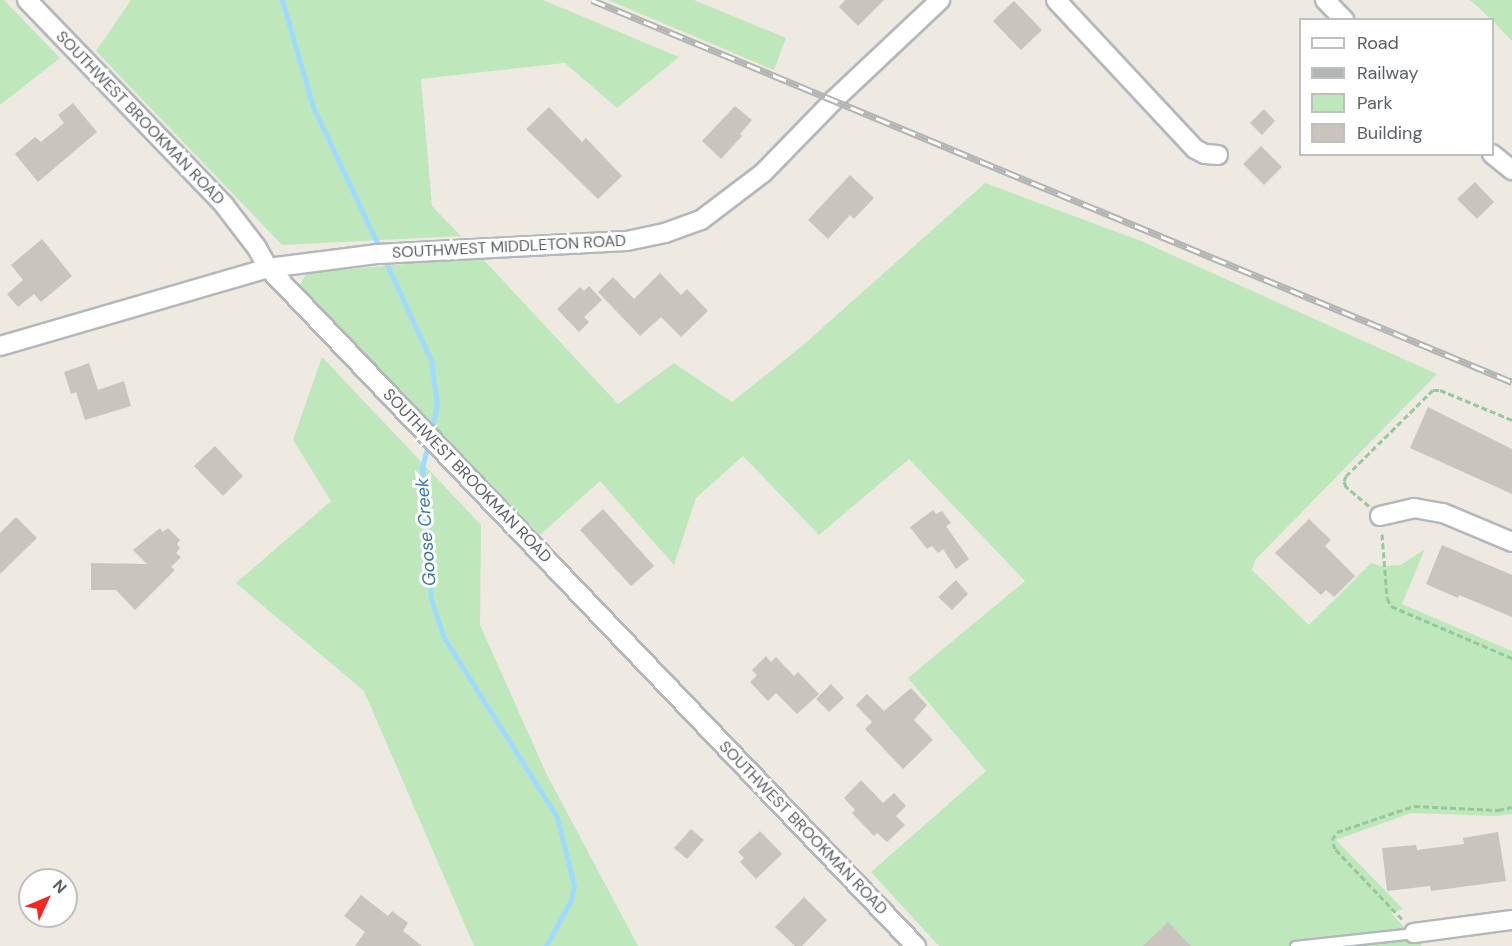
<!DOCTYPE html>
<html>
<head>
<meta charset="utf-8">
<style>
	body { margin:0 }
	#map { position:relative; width:1512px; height:946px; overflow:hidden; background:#eeeae1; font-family:"DM Sans",sans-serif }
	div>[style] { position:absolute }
	.green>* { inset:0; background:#bee8bc }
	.stream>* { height:5px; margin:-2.5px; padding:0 2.5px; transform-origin:2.5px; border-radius:2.5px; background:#a0dbff }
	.building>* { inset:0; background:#c9c5be }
	.path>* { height:3px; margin-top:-1.5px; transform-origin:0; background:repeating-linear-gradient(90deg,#94c9a0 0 6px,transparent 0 9px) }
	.roads { filter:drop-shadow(2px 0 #b4b8bd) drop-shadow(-2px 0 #b4b8bd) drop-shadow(0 2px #b4b8bd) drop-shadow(0 -2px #b4b8bd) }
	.lane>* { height:9px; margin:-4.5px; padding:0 4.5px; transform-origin:4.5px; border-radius:4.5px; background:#fff }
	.street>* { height:18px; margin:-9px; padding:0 9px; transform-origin:9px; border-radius:9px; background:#fff }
	.rail>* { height:7px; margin-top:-3.5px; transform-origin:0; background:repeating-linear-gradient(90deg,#fff 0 14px,#b3b4b4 0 28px); box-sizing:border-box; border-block:2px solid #b3b4b4 }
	span { translate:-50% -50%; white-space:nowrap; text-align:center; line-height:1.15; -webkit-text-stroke:6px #fff; paint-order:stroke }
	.street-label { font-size:16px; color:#5a5f63 }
	.water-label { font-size:18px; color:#3576ae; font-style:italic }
	.legend { position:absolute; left:1299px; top:18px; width:195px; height:138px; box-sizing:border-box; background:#fff; border:2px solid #bdbfc1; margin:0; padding:8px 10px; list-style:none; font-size:18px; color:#5a5f63 }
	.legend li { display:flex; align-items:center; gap:12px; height:30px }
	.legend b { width:30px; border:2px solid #bdbfc1 }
	.north { position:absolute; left:18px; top:868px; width:60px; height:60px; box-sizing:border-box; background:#fff; border:2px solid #bdbfc1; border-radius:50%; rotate:46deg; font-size:16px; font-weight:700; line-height:24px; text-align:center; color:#5a5f63 }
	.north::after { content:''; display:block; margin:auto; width:21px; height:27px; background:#f52621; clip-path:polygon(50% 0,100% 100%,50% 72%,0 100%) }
</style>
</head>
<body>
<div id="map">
	<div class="green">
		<div style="clip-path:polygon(0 0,4px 0,60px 58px,0 105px)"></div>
		<div style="clip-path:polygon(131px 0,543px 0,679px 57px,617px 108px,565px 63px,421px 79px,432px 206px,461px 236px,282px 245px,96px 51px)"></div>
		<div style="clip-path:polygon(608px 0,694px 0,786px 38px,774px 70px)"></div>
		<div style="clip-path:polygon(1470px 0,1512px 0,1512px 41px,1492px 20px)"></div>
		<div style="clip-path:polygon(985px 183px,1141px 241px,1437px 374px,1256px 559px,1252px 570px,1309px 625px,1371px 563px,1381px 566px,1401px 565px,1425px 549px,1402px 604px,1512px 651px,1512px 814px,1496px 816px,1411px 813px,1336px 840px,1403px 909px,1391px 913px,1422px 946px,939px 946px,871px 872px,986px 771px,908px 678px,1025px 581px,909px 459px,819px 535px,743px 456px,696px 498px,674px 565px,600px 481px,540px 535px,298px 288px,307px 273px,481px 257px,618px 404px,674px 363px,732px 402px,802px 346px)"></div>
		<div style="clip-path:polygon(322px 357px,481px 525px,480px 625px,546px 773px,638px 946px,474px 946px,364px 691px,236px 583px,331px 501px,293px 440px)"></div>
	</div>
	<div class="stream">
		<div style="left:282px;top:0;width:111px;rotate:73.8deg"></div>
		<div style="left:313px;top:107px;width:157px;rotate:64.7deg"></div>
		<div style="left:384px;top:258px;width:112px;rotate:65.3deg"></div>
		<div style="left:431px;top:360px;width:45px;rotate:82.4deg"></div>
		<div style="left:437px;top:405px;width:28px;rotate:103deg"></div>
		<div style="left:429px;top:441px;width:27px;rotate:105deg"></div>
		<div style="left:422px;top:467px;width:132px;rotate:86.1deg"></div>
		<div style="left:431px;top:599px;width:39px;rotate:72deg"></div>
		<div style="left:443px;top:636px;width:214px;rotate:57.8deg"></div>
		<div style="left:557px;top:817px;width:70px;rotate:76deg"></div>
		<div style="left:574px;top:885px;width:15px;rotate:101deg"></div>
		<div style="left:571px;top:900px;width:52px;rotate:118.5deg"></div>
	</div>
	<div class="building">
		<div style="clip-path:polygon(845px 0,884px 0,858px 26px,839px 7px)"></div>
		<div style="clip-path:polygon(1014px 1px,1042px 30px,1021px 50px,993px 21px)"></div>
		<div style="clip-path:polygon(73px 103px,97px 132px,38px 182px,15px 154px,35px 137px,41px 142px,64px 123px,58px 115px)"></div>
		<div style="clip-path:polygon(735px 106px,752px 120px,740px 134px,742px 136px,721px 159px,702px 141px)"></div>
		<div style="clip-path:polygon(549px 107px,582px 142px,586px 138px,622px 176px,598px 199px,526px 129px)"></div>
		<div style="clip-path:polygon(1264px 109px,1275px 121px,1262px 135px,1250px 123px)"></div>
		<div style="clip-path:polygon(1261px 146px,1282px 167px,1264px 185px,1243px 164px)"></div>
		<div style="clip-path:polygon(850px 175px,874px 198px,854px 219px,850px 215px,828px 239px,808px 220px)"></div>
		<div style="clip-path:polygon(1475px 182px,1494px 202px,1477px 219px,1457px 199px)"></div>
		<div style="clip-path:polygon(42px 239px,72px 276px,41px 302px,34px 294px,18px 307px,7px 294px,23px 280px,11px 265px)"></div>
		<div style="clip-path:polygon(660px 273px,681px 295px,687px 289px,708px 311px,681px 337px,661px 317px,640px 336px,598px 292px,613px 277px,634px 299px)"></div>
		<div style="clip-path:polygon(589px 286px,602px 300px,584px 317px,589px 322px,579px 332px,557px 309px,580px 287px,584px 291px)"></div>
		<div style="clip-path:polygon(89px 363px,98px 390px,124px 381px,131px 406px,85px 420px,76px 392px,71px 394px,64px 372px)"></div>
		<div style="clip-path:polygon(1428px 407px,1512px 449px,1512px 494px,1410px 448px)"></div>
		<div style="clip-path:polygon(215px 446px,243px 476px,223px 496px,194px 466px)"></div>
		<div style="clip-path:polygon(603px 509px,654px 566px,631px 586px,580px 530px)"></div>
		<div style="clip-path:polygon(933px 510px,936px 514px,942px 511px,951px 523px,946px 526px,969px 559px,956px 569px,943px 549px,938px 553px,932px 546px,927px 549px,910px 527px)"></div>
		<div style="clip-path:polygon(16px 517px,37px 538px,0 574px,0 533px)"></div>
		<div style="clip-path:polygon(1309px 519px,1331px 540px,1325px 546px,1355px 576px,1334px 597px,1326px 590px,1321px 595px,1275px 553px)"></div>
		<div style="clip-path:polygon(160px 528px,163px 532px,168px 528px,180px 540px,177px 544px,180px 548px,176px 553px,181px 557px,171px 567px,175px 570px,135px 610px,116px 590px,91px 590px,91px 563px,147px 564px,133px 550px)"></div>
		<div style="clip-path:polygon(1442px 545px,1512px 575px,1512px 617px,1459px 595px,1458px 598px,1426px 584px)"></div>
		<div style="clip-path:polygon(956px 580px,968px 594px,952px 610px,938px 597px)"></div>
		<div style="clip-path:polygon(766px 656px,771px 662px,776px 657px,794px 676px,798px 672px,819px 694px,797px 714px,776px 693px,768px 701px,750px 682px,757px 675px,752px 670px)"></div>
		<div style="clip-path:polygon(831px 684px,844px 698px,829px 712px,816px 699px)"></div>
		<div style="clip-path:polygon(911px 688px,927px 705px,914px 720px,933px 740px,903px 769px,865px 729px,872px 722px,856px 705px,867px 694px,884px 711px)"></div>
		<div style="clip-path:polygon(861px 780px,883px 803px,894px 793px,906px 806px,896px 816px,905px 825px,887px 842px,877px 833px,874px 836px,852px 813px,855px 810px,844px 798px)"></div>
		<div style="clip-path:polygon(691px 829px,704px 840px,687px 859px,674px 848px)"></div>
		<div style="clip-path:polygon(760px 831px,782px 854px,756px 879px,740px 862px,744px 858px,738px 852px)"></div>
		<div style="clip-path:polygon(1498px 832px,1506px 881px,1431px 891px,1430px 886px,1387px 891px,1382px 848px,1416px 845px,1417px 850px,1464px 844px,1463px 838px)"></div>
		<div style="clip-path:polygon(361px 895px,388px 916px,392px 911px,408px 923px,403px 931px,422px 946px,355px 946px,365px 932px,344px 916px)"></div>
		<div style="clip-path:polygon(804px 897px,827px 920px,802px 946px,795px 946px,775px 927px)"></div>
		<div style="clip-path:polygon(1168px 922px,1191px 946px,1143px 946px)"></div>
	</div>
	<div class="path">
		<div style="left:1369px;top:506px;width:30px;rotate:-140deg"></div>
		<div style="left:1346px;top:487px;width:6px;rotate:-108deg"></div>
		<div style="left:1344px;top:481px;width:5px;rotate:-68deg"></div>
		<div style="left:1346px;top:476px;width:122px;rotate:-44.7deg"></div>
		<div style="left:1433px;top:390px;width:7px"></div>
		<div style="left:1440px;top:390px;width:78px;rotate:22.6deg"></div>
		<div style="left:1382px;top:534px;width:64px;rotate:85.5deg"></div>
		<div style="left:1387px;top:598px;width:9px;rotate:63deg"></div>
		<div style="left:1391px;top:606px;width:132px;rotate:23.3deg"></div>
		<div style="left:1402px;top:919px;width:97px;rotate:-133.7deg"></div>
		<div style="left:1335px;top:849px;width:9px;rotate:-108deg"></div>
		<div style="left:1332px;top:840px;width:9px;rotate:-58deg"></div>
		<div style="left:1337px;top:832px;width:81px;rotate:-18.7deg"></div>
		<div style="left:1414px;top:806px;width:84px;rotate:2.7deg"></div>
		<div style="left:1498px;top:810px;width:14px;rotate:-12deg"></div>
	</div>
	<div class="roads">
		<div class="lane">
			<div style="left:1295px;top:946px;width:120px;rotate:-6.2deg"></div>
		</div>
		<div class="street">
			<div style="left:27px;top:0;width:284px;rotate:46.1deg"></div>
			<div style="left:224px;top:205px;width:54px;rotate:52.5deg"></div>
			<div style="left:257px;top:248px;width:23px;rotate:61deg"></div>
			<div style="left:268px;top:268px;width:938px;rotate:46.3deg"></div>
			<div style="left:1056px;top:0;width:204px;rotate:47deg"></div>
			<div style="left:1195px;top:149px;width:11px;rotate:27deg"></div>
			<div style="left:1205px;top:154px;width:13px;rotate:4deg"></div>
			<div style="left:1325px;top:0;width:28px;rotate:46deg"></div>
			<div style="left:1492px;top:154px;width:26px;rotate:39deg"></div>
			<div style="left:0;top:346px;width:279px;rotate:-16.2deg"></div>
			<div style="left:268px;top:268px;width:111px;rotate:-7.3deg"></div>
			<div style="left:378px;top:254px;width:249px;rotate:-3deg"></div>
			<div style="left:627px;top:241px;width:39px;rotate:-12deg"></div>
			<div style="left:665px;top:233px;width:38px;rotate:-20deg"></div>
			<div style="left:701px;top:220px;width:78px;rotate:-37.2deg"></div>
			<div style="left:763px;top:173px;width:102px;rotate:-45.8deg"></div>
			<div style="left:834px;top:100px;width:146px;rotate:-43.3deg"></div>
			<div style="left:1380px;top:516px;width:35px;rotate:-13deg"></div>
			<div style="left:1414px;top:508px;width:29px;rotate:10deg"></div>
			<div style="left:1443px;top:513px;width:75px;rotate:22.8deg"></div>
			<div style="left:1414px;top:933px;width:99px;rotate:-7.6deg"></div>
		</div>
	</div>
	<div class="rail">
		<div style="left:592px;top:0;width:996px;rotate:22.55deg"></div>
	</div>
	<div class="street-label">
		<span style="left:140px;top:118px;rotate:46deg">SOUTHWEST BROOKMAN ROAD</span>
		<span style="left:509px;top:247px;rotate:-3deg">SOUTHWEST MIDDLETON ROAD</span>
		<span style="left:467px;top:476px;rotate:46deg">SOUTHWEST BROOKMAN ROAD</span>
		<span style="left:803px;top:828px;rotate:46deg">SOUTHWEST BROOKMAN ROAD</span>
	</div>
	<div class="water-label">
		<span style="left:426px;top:532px;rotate:-94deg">Goose Creek</span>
	</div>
	<ul class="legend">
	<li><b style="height:8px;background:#fff"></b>Road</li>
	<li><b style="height:8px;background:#b3b4b4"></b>Railway</li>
	<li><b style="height:16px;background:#bee8bc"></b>Park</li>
	<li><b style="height:16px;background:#c9c5be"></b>Building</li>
	</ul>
	<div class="north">N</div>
</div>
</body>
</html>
